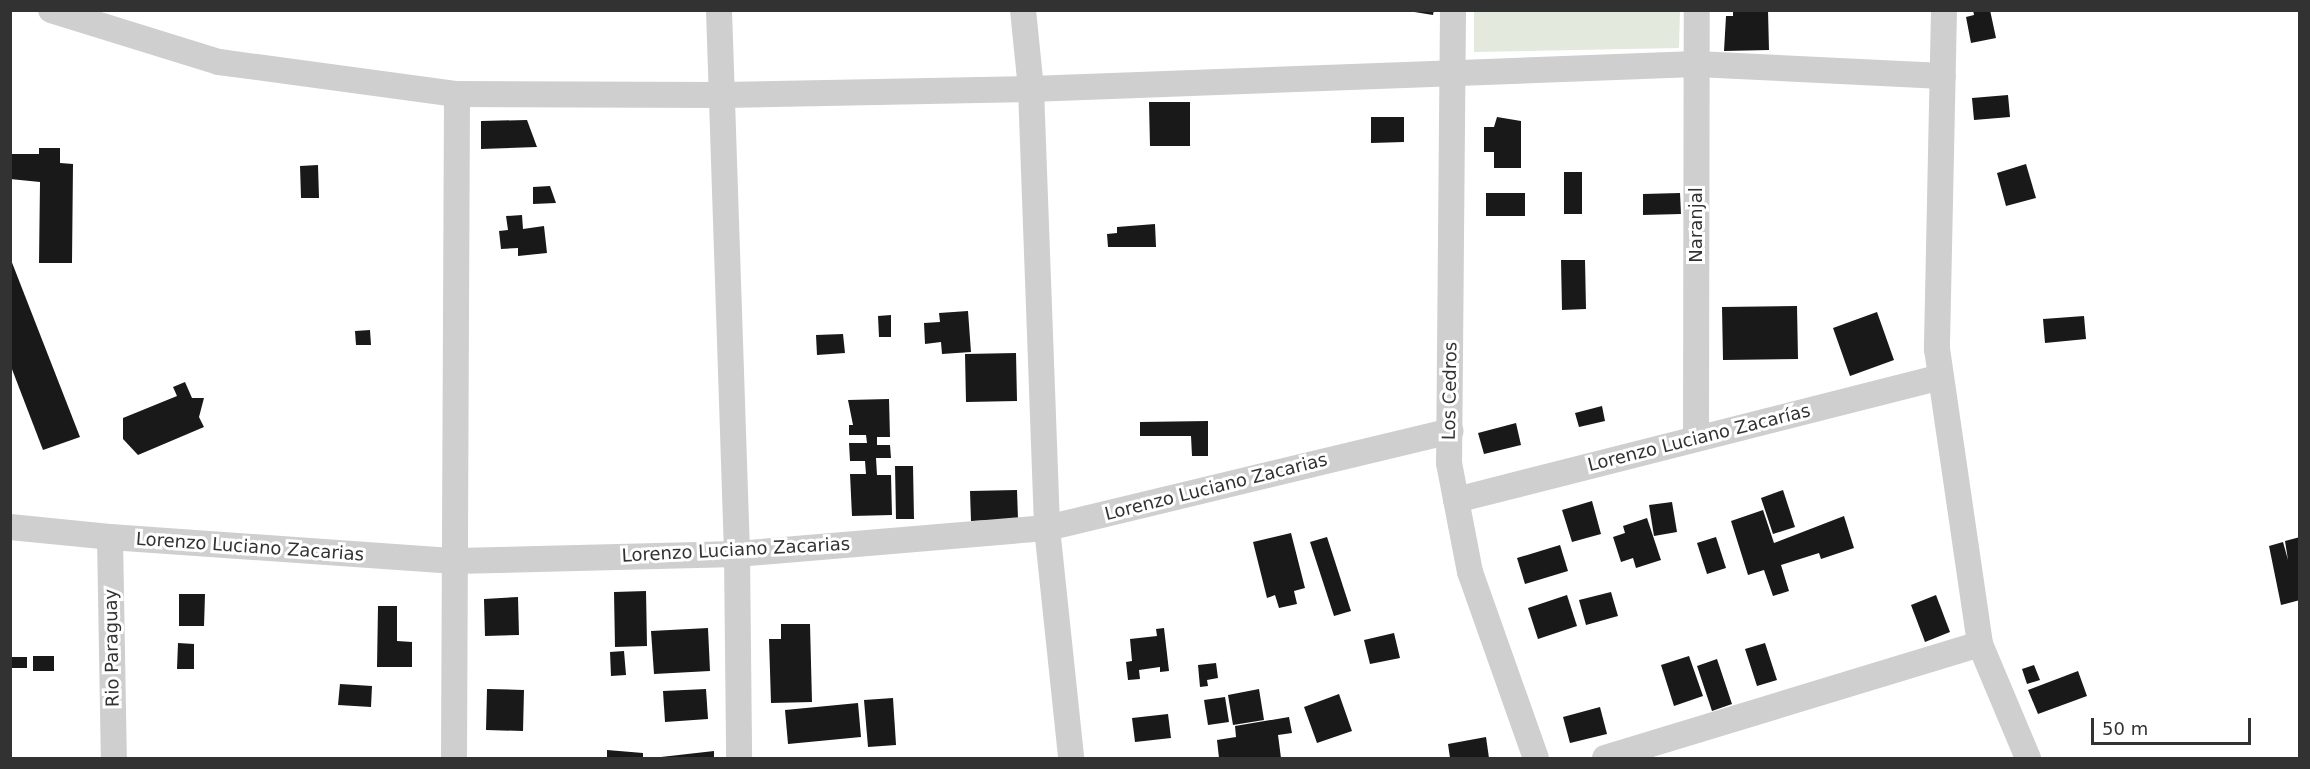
<!DOCTYPE html>
<html>
<head>
<meta charset="utf-8">
<style>
	body { margin:0 }
	#map { position:relative; width:2310px; height:769px; overflow:hidden; background:#fff; font-family:"DejaVu Sans",sans-serif }
	div>[style] { position:absolute }
	.green>* { inset:0; background:#e3e9dc }
	.building>* { inset:0; background:#191919 }
	.street>* { height:26px; margin:-13px; padding:0 13px; transform-origin:13px; border-radius:13px; background:#cfcfcf }
	span { translate:-50% -50%; white-space:nowrap; text-align:center; line-height:1.15; -webkit-text-stroke:6px #fff; paint-order:stroke }
	.street-label { font-size:18px; color:#323232 }
	.frame { position:absolute; inset:0; border:12px solid #323232; pointer-events:none }
	.scale { position:absolute; left:2091px; top:718px; width:160px; height:27px; box-sizing:border-box; border:3px solid #323232; border-top:0; padding-left:8px; font-size:18px; line-height:21px; white-space:nowrap; color:#323232; -webkit-text-stroke:4px #fff; paint-order:stroke }
</style>
</head>
<body>
<div id="map">
	<div class="green">
		<div style="clip-path:polygon(1474px 11px,1680px 11px,1679px 48px,1474px 52px)"></div>
	</div>
	<div class="building">
		<div style="clip-path:polygon(1402px 10px,1434px 10px,1433px 15px)"></div>
		<div style="clip-path:polygon(1733px 10px,1768px 10px,1769px 50px,1724px 51px,1726px 16px,1733px 16px)"></div>
		<div style="clip-path:polygon(1973px 10px,1990px 10px,1996px 38px,1971px 43px,1966px 17px,1974px 15px)"></div>
		<div style="clip-path:polygon(2008px 95px,2010px 117px,1974px 120px,1972px 98px)"></div>
		<div style="clip-path:polygon(1149px 102px,1190px 102px,1190px 146px,1150px 146px)"></div>
		<div style="clip-path:polygon(1371px 117px,1404px 117px,1404px 142px,1371px 143px)"></div>
		<div style="clip-path:polygon(1497px 117px,1521px 121px,1521px 168px,1494px 168px,1494px 152px,1484px 152px,1484px 127px,1494px 127px)"></div>
		<div style="clip-path:polygon(527px 120px,537px 147px,481px 149px,481px 121px)"></div>
		<div style="clip-path:polygon(39px 148px,60px 148px,60px 163px,73px 164px,72px 263px,39px 263px,40px 182px,10px 179px,10px 154px,39px 154px)"></div>
		<div style="clip-path:polygon(2026px 164px,2036px 198px,2006px 206px,1997px 173px)"></div>
		<div style="clip-path:polygon(318px 165px,319px 198px,301px 198px,300px 166px)"></div>
		<div style="clip-path:polygon(1564px 172px,1582px 172px,1582px 214px,1564px 214px)"></div>
		<div style="clip-path:polygon(550px 186px,556px 203px,533px 204px,533px 187px)"></div>
		<div style="clip-path:polygon(1486px 193px,1525px 193px,1525px 216px,1486px 216px)"></div>
		<div style="clip-path:polygon(1680px 193px,1681px 214px,1643px 215px,1643px 194px)"></div>
		<div style="clip-path:polygon(522px 215px,523px 229px,544px 226px,547px 253px,518px 256px,518px 248px,501px 249px,499px 231px,508px 230px,506px 216px)"></div>
		<div style="clip-path:polygon(1155px 224px,1156px 247px,1108px 247px,1107px 234px,1117px 233px,1117px 227px)"></div>
		<div style="clip-path:polygon(11px 260px,80px 437px,43px 450px,10px 364px)"></div>
		<div style="clip-path:polygon(1561px 260px,1585px 260px,1586px 309px,1562px 310px)"></div>
		<div style="clip-path:polygon(1797px 306px,1798px 359px,1723px 360px,1722px 307px)"></div>
		<div style="clip-path:polygon(968px 311px,971px 352px,942px 354px,941px 342px,925px 344px,924px 323px,940px 322px,939px 313px)"></div>
		<div style="clip-path:polygon(1877px 312px,1894px 360px,1850px 376px,1833px 328px)"></div>
		<div style="clip-path:polygon(891px 315px,891px 337px,879px 337px,878px 316px)"></div>
		<div style="clip-path:polygon(2084px 316px,2086px 339px,2045px 343px,2043px 319px)"></div>
		<div style="clip-path:polygon(370px 330px,371px 345px,356px 345px,355px 331px)"></div>
		<div style="clip-path:polygon(843px 334px,845px 353px,817px 355px,816px 335px)"></div>
		<div style="clip-path:polygon(1016px 353px,1017px 401px,966px 402px,965px 354px)"></div>
		<div style="clip-path:polygon(185px 382px,192px 398px,204px 398px,199px 417px,204px 427px,138px 455px,123px 439px,123px 418px,177px 396px,173px 387px)"></div>
		<div style="clip-path:polygon(889px 399px,890px 437px,877px 437px,877px 445px,890px 445px,891px 458px,876px 458px,877px 475px,891px 475px,892px 515px,852px 516px,850px 474px,866px 474px,865px 461px,850px 461px,849px 443px,867px 443px,866px 435px,849px 435px,849px 425px,853px 425px,848px 400px)"></div>
		<div style="clip-path:polygon(1602px 406px,1605px 421px,1579px 427px,1575px 413px)"></div>
		<div style="clip-path:polygon(1208px 421px,1208px 456px,1192px 456px,1191px 436px,1140px 436px,1140px 422px)"></div>
		<div style="clip-path:polygon(1516px 423px,1521px 445px,1484px 454px,1478px 433px)"></div>
		<div style="clip-path:polygon(895px 466px,913px 466px,914px 519px,896px 519px)"></div>
		<div style="clip-path:polygon(1017px 490px,1018px 519px,971px 521px,970px 491px)"></div>
		<div style="clip-path:polygon(1783px 490px,1795px 527px,1773px 534px,1761px 498px)"></div>
		<div style="clip-path:polygon(1592px 501px,1601px 534px,1572px 542px,1562px 510px)"></div>
		<div style="clip-path:polygon(1672px 502px,1677px 532px,1654px 536px,1649px 505px)"></div>
		<div style="clip-path:polygon(1763px 510px,1774px 543px,1844px 516px,1854px 548px,1821px 559px,1819px 553px,1781px 565px,1789px 591px,1773px 596px,1764px 570px,1748px 575px,1731px 521px)"></div>
		<div style="clip-path:polygon(1647px 518px,1661px 560px,1636px 568px,1633px 558px,1621px 562px,1613px 537px,1625px 533px,1623px 526px)"></div>
		<div style="clip-path:polygon(1291px 533px,1305px 588px,1294px 591px,1297px 604px,1279px 608px,1275px 595px,1267px 598px,1253px 542px)"></div>
		<div style="clip-path:polygon(1327px 537px,1351px 611px,1334px 616px,1310px 542px)"></div>
		<div style="clip-path:polygon(1716px 537px,1726px 568px,1707px 574px,1697px 543px)"></div>
		<div style="clip-path:polygon(2300px 537px,2300px 600px,2281px 605px,2269px 546px,2283px 542px,2288px 560px,2285px 541px)"></div>
		<div style="clip-path:polygon(1560px 545px,1568px 571px,1525px 584px,1517px 558px)"></div>
		<div style="clip-path:polygon(646px 591px,647px 646px,615px 647px,614px 592px)"></div>
		<div style="clip-path:polygon(1611px 592px,1618px 616px,1586px 625px,1579px 600px)"></div>
		<div style="clip-path:polygon(179px 594px,205px 594px,204px 626px,179px 626px)"></div>
		<div style="clip-path:polygon(1567px 595px,1577px 626px,1538px 639px,1528px 608px)"></div>
		<div style="clip-path:polygon(1936px 595px,1950px 632px,1925px 642px,1911px 605px)"></div>
		<div style="clip-path:polygon(518px 597px,519px 635px,485px 636px,484px 599px)"></div>
		<div style="clip-path:polygon(378px 606px,397px 606px,397px 641px,412px 642px,412px 667px,377px 667px)"></div>
		<div style="clip-path:polygon(781px 624px,810px 624px,812px 702px,771px 703px,769px 639px,781px 639px)"></div>
		<div style="clip-path:polygon(708px 628px,710px 671px,654px 674px,651px 631px)"></div>
		<div style="clip-path:polygon(1164px 628px,1169px 671px,1160px 672px,1160px 667px,1139px 670px,1140px 679px,1128px 680px,1126px 662px,1132px 661px,1130px 639px,1157px 636px,1156px 629px)"></div>
		<div style="clip-path:polygon(1394px 633px,1400px 658px,1370px 664px,1364px 640px)"></div>
		<div style="clip-path:polygon(178px 643px,194px 644px,194px 669px,177px 669px)"></div>
		<div style="clip-path:polygon(1765px 643px,1777px 680px,1757px 686px,1745px 649px)"></div>
		<div style="clip-path:polygon(624px 651px,626px 675px,611px 676px,610px 652px)"></div>
		<div style="clip-path:polygon(33px 656px,54px 656px,54px 671px,33px 671px)"></div>
		<div style="clip-path:polygon(1689px 656px,1703px 696px,1674px 706px,1661px 665px)"></div>
		<div style="clip-path:polygon(10px 657px,27px 657px,27px 668px,10px 668px)"></div>
		<div style="clip-path:polygon(1717px 659px,1732px 704px,1712px 711px,1697px 666px)"></div>
		<div style="clip-path:polygon(1216px 663px,1218px 678px,1207px 680px,1208px 686px,1200px 687px,1198px 665px)"></div>
		<div style="clip-path:polygon(2034px 665px,2040px 680px,2027px 684px,2022px 669px)"></div>
		<div style="clip-path:polygon(2078px 671px,2087px 696px,2038px 714px,2028px 690px)"></div>
		<div style="clip-path:polygon(340px 684px,372px 686px,371px 707px,338px 705px)"></div>
		<div style="clip-path:polygon(487px 689px,524px 690px,523px 731px,486px 730px)"></div>
		<div style="clip-path:polygon(706px 689px,708px 719px,665px 722px,663px 691px)"></div>
		<div style="clip-path:polygon(1259px 689px,1264px 720px,1233px 725px,1228px 695px)"></div>
		<div style="clip-path:polygon(1339px 694px,1352px 731px,1317px 743px,1304px 707px)"></div>
		<div style="clip-path:polygon(1225px 697px,1229px 722px,1208px 725px,1204px 700px)"></div>
		<div style="clip-path:polygon(893px 698px,896px 745px,868px 747px,864px 700px)"></div>
		<div style="clip-path:polygon(858px 703px,861px 737px,788px 744px,785px 710px)"></div>
		<div style="clip-path:polygon(1600px 707px,1607px 734px,1570px 743px,1563px 717px)"></div>
		<div style="clip-path:polygon(1168px 714px,1171px 738px,1135px 742px,1132px 718px)"></div>
		<div style="clip-path:polygon(1289px 717px,1292px 733px,1278px 735px,1281px 758px,1219px 758px,1217px 740px,1236px 737px,1235px 726px)"></div>
		<div style="clip-path:polygon(1486px 737px,1489px 758px,1450px 758px,1448px 744px)"></div>
		<div style="clip-path:polygon(607px 750px,643px 753px,643px 758px,607px 758px)"></div>
		<div style="clip-path:polygon(714px 751px,714px 758px,661px 758px,661px 757px)"></div>
	</div>
	<div class="street">
		<div style="left:51px;top:10px;width:176px;rotate:17.2deg"></div>
		<div style="left:219px;top:62px;width:240px;rotate:7.7deg"></div>
		<div style="left:457px;top:94px;width:265px;rotate:0.2deg"></div>
		<div style="left:722px;top:95px;width:309px;rotate:-1.1deg"></div>
		<div style="left:1031px;top:89px;width:665px;rotate:-2.15deg"></div>
		<div style="left:1696px;top:64px;width:247px;rotate:2.8deg"></div>
		<div style="left:719px;top:10px;width:544px;rotate:88.1deg"></div>
		<div style="left:737px;top:554px;width:204px;rotate:89.4deg"></div>
		<div style="left:1023px;top:10px;width:79px;rotate:84.2deg"></div>
		<div style="left:1031px;top:89px;width:439px;rotate:87.9deg"></div>
		<div style="left:1047px;top:528px;width:231px;rotate:84deg"></div>
		<div style="left:1453px;top:10px;width:453px;rotate:90.5deg"></div>
		<div style="left:1449px;top:463px;width:111px;rotate:79.1deg"></div>
		<div style="left:1470px;top:572px;width:197px;rotate:70.5deg"></div>
		<div style="left:1944px;top:10px;width:339px;rotate:91.2deg"></div>
		<div style="left:1937px;top:349px;width:298px;rotate:81.7deg"></div>
		<div style="left:1980px;top:644px;width:124px;rotate:67.2deg"></div>
		<div style="left:1696px;top:439px;width:429px;rotate:-89.9deg"></div>
		<div style="left:1456px;top:500px;width:500px;rotate:-14.23deg"></div>
		<div style="left:10px;top:527px;width:100px;rotate:5.7deg"></div>
		<div style="left:110px;top:537px;width:346px;rotate:4deg"></div>
		<div style="left:455px;top:561px;width:282px;rotate:-1.4deg"></div>
		<div style="left:737px;top:554px;width:311px;rotate:-4.8deg"></div>
		<div style="left:1047px;top:528px;width:415px;rotate:-13.5deg"></div>
		<div style="left:110px;top:537px;width:221px;rotate:89deg"></div>
		<div style="left:454px;top:758px;width:664px;rotate:-89.74deg"></div>
		<div style="left:1605px;top:758px;width:392px;rotate:-16.9deg"></div>
	</div>
	<div class="street-label">
		<span style="left:1696px;top:225px;rotate:-90deg">Naranjal</span>
		<span style="left:1450px;top:391px;rotate:-89deg">Los Cedros</span>
		<span style="left:1699px;top:438px;rotate:-14deg">Lorenzo Luciano Zacarías</span>
		<span style="left:1216px;top:487px;rotate:-14deg">Lorenzo Luciano Zacarias</span>
		<span style="left:250px;top:547px;rotate:4deg">Lorenzo Luciano Zacarias</span>
		<span style="left:736px;top:550px;rotate:-3deg">Lorenzo Luciano Zacarias</span>
		<span style="left:112px;top:648px;rotate:-91deg">Rio Paraguay</span>
	</div>
	<div class="frame"></div>
	<div class="scale">50 m</div>
</div>
</body>
</html>
